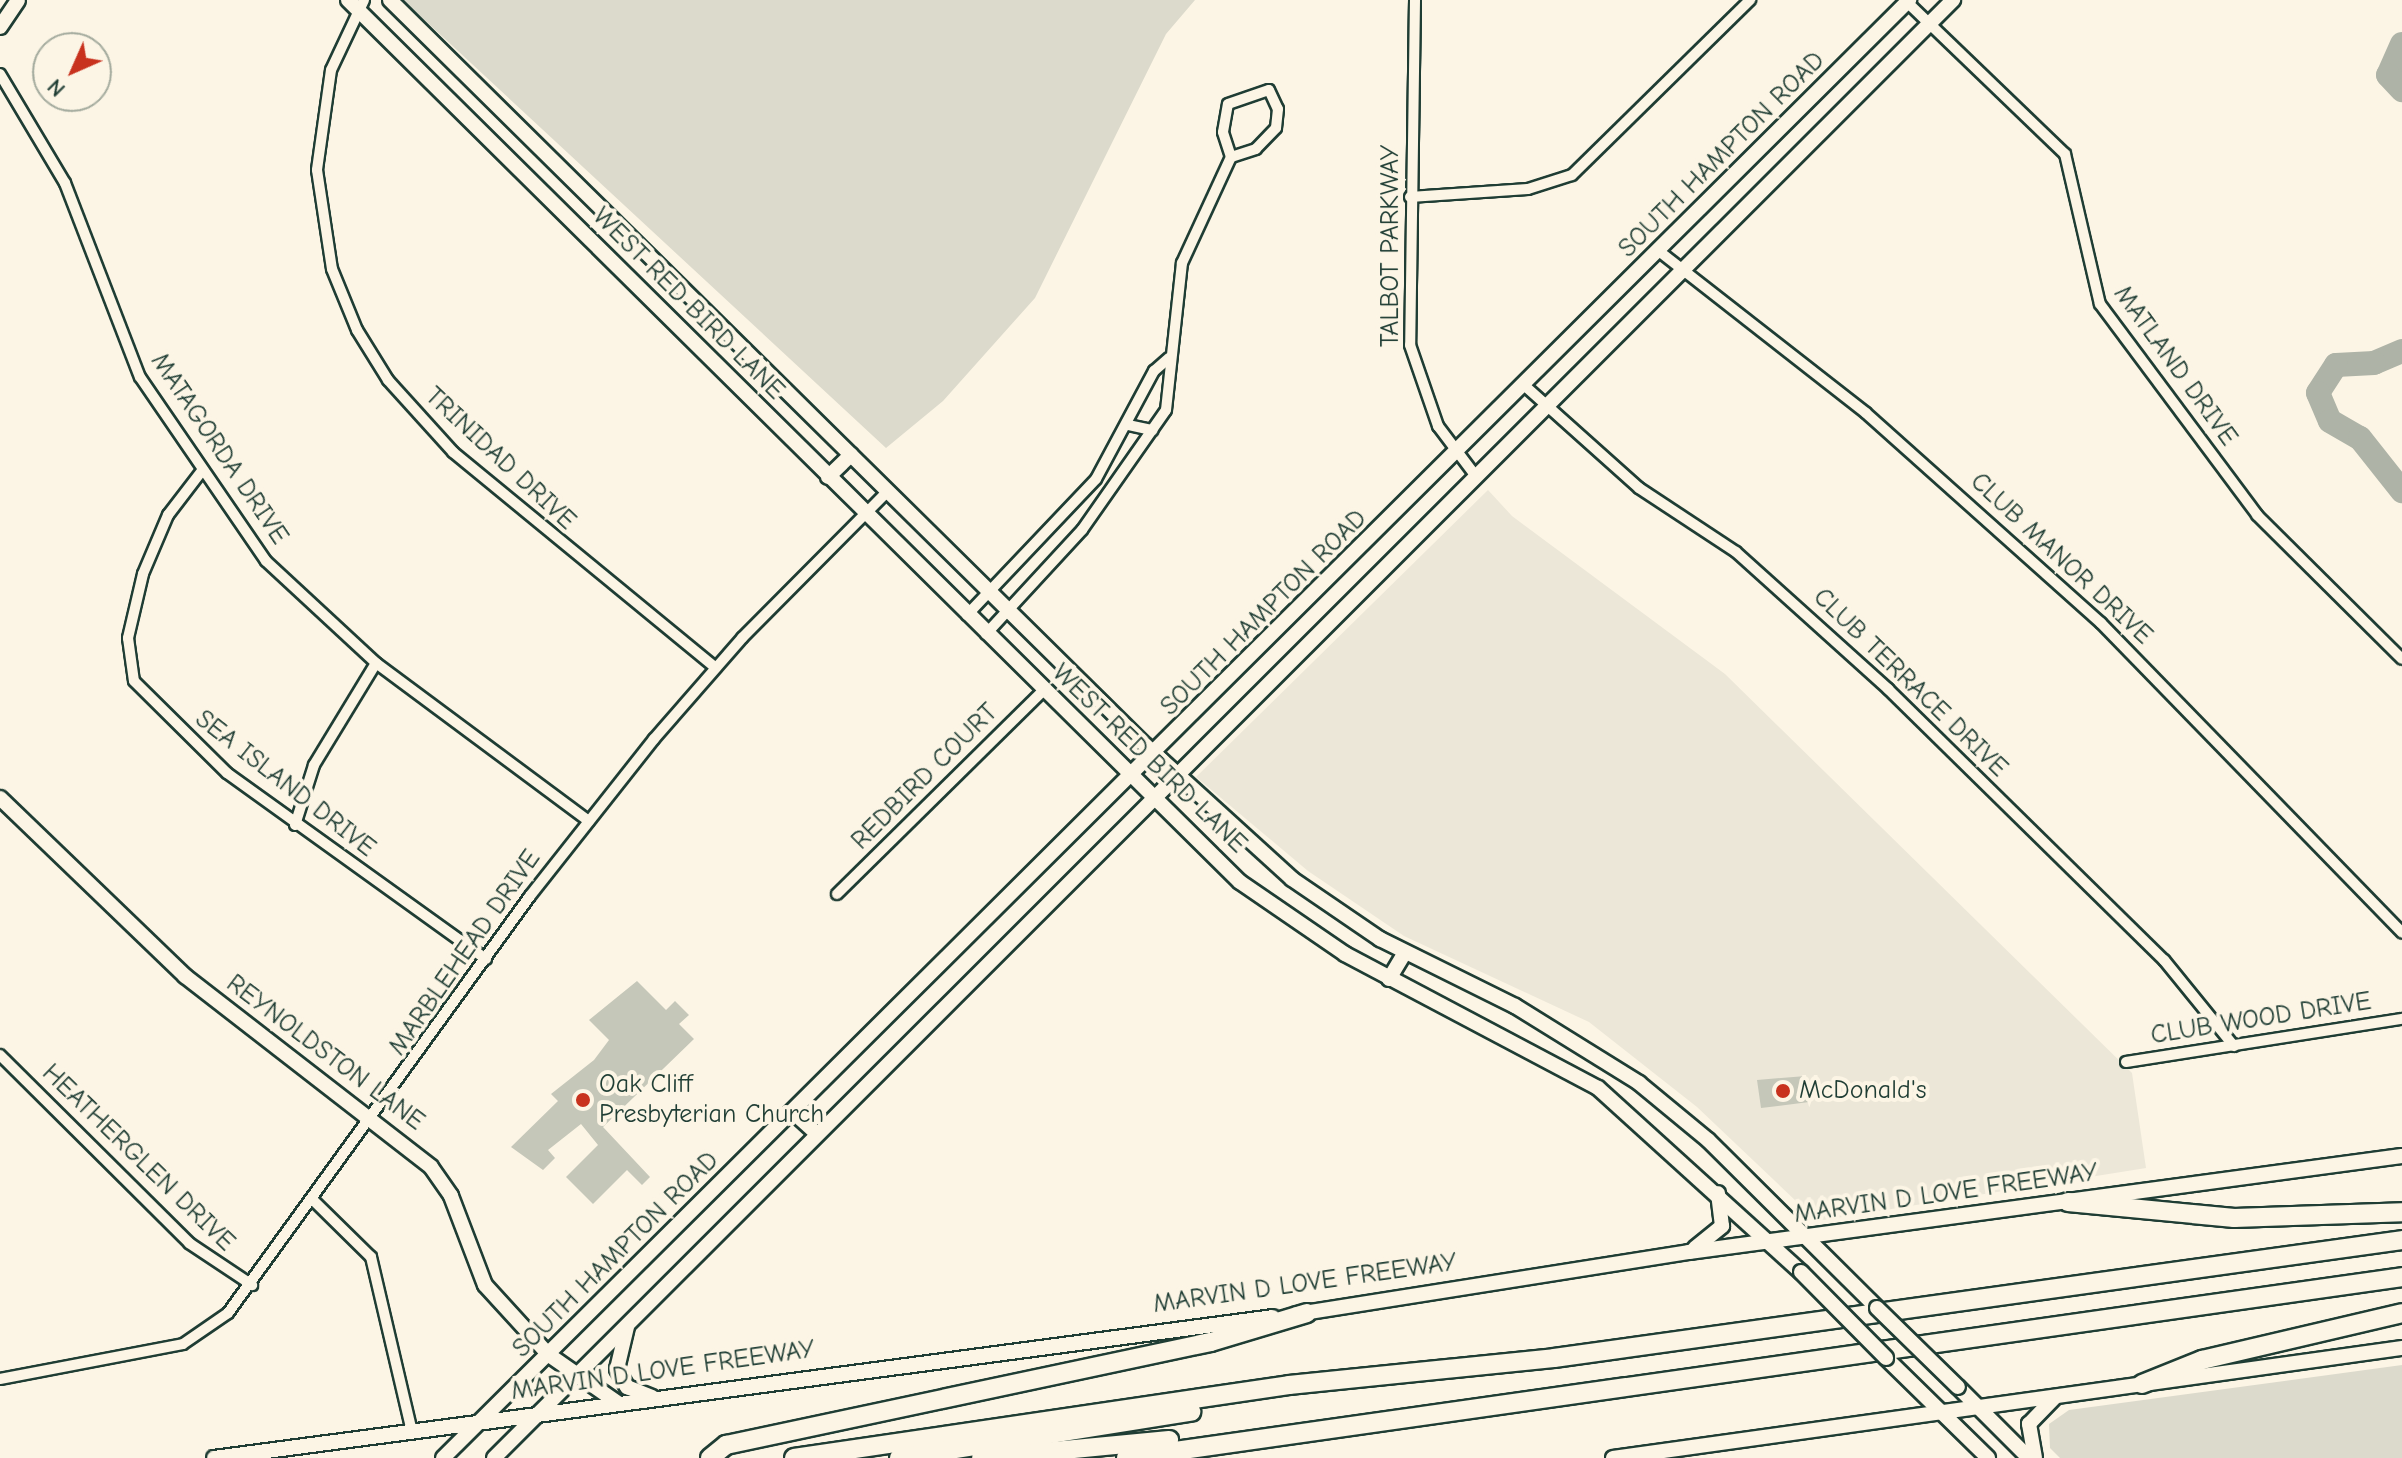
<!DOCTYPE html>
<html>
<head>
<meta charset="utf-8">
<style>
	body { margin:0 }
	#map { position:relative; width:2402px; height:1458px; overflow:hidden; background:#fcf5e5; font-family:"Comic Neue",sans-serif }
	div>[style] { position:absolute }
	.built>* { inset:0; background:#ece7d8 }
	.green>* { inset:0; background:#dcdacc }
	.river>* { height:24px; margin:-12px; padding:0 12px; transform-origin:12px; border-radius:12px; background:#aeb3a7 }
	.building>* { inset:0; background:#c5c7b9 }
	.roads { filter:drop-shadow(2px 0 #1f3d34) drop-shadow(-2px 0 #1f3d34) drop-shadow(0 2px #1f3d34) drop-shadow(0 -2px #1f3d34) }
	.street>* { height:10px; margin:-5px; padding:0 5px; transform-origin:5px; border-radius:5px; background:#fcf5e5 }
	.secondary>* { height:14px; margin:-7px; padding:0 7px; transform-origin:7px; border-radius:7px; background:#fcf5e5 }
	.highway>* { height:18px; margin:-9px; padding:0 9px; transform-origin:9px; border-radius:9px; background:#fcf5e5 }
	.bridges { filter:drop-shadow(2px 0 #1f3d34) drop-shadow(-2px 0 #1f3d34) drop-shadow(0 2px #1f3d34) drop-shadow(0 -2px #1f3d34) }
	.secondary-bridge>* { height:14px; margin:-7px; padding:0 7px; transform-origin:7px; border-radius:7px; background:#fcf5e5 }
	.dots>* { width:22px; height:22px; translate:-50% -50%; box-sizing:border-box; border:4px solid #fcf5e5; border-radius:50% }
	span { translate:-50% -50%; white-space:nowrap; text-align:center; line-height:1.15; -webkit-text-stroke:8px #fcf5e5; paint-order:stroke }
	.street-label { font-size:26px; color:#1f3d34 }
	.poi-label { font-size:26px; color:#1f3d34 }
	.left { translate:0 -50%; text-align:left }
	.north { position:absolute; left:32px; top:32px; width:80px; height:80px; box-sizing:border-box; background:#fcf5e5; border:2px solid #a4ab9e; border-radius:50%; rotate:225deg; font-size:22px; font-weight:700; line-height:32px; text-align:center; color:#1f3d34 }
	.north::after { content:''; display:block; margin:auto; width:28px; height:36px; background:#c8321e; clip-path:polygon(50% 0,100% 100%,50% 72%,0 100%) }
</style>
</head>
<body>
<div id="map">
	<div class="built">
		<div style="clip-path:polygon(1488px 490px,1512px 516px,1725px 674px,2132px 1073px,2146px 1168px,1817px 1221px,1697px 1107px,1589px 1022px,1404px 936px,1308px 871px,1196px 777px)"></div>
	</div>
	<div class="green">
		<div style="clip-path:polygon(403px 0,1195px 0,1166px 34px,1035px 298px,943px 401px,886px 448px)"></div>
		<div style="clip-path:polygon(2402px 1365px,2402px 1458px,2060px 1458px,2050px 1448px,2049px 1424px,2069px 1410px)"></div>
	</div>
	<div class="river">
		<div style="left:2402px;top:44px;width:34px;rotate:114deg"></div>
		<div style="left:2388px;top:75px;width:21px;rotate:47deg"></div>
		<div style="left:2402px;top:351px;width:30px;rotate:157deg"></div>
		<div style="left:2374px;top:363px;width:38px;rotate:177deg"></div>
		<div style="left:2336px;top:365px;width:33px;rotate:123deg"></div>
		<div style="left:2318px;top:393px;width:30px;rotate:67deg"></div>
		<div style="left:2330px;top:421px;width:34px;rotate:30deg"></div>
		<div style="left:2360px;top:438px;width:68px;rotate:51.6deg"></div>
	</div>
	<div class="building">
		<div style="clip-path:polygon(637px 981px,666px 1010px,675px 1001px,689px 1015px,679px 1024px,694px 1039px,603px 1127px,650px 1177px,642px 1185px,627px 1170px,593px 1204px,566px 1177px,598px 1145px,581px 1124px,548px 1150px,555px 1158px,543px 1170px,511px 1147px,558px 1101px,551px 1094px,594px 1060px,609px 1040px,589px 1020px)"></div>
		<div style="clip-path:polygon(1806px 1076px,1809px 1102px,1761px 1108px,1757px 1080px)"></div>
	</div>
	<div class="roads">
		<div class="street">
			<div style="left:364px;top:0;width:77px;rotate:115.2deg"></div>
			<div style="left:331px;top:70px;width:101px;rotate:98deg"></div>
			<div style="left:317px;top:170px;width:100px;rotate:81.4deg"></div>
			<div style="left:332px;top:269px;width:66px;rotate:67.7deg"></div>
			<div style="left:357px;top:330px;width:59px;rotate:58.2deg"></div>
			<div style="left:388px;top:380px;width:97px;rotate:47.9deg"></div>
			<div style="left:453px;top:452px;width:339px;rotate:39.4deg"></div>
			<div style="left:1415px;top:0;width:345px;rotate:90.8deg"></div>
			<div style="left:1410px;top:345px;width:86px;rotate:70.9deg"></div>
			<div style="left:1438px;top:426px;width:61px;rotate:52.9deg"></div>
			<div style="left:1907px;top:2px;width:219px;rotate:43.9deg"></div>
			<div style="left:2065px;top:154px;width:154px;rotate:76.9deg"></div>
			<div style="left:2100px;top:304px;width:263px;rotate:53.3deg"></div>
			<div style="left:2257px;top:515px;width:204px;rotate:44.8deg"></div>
			<div style="left:0;top:74px;width:127px;rotate:59.2deg"></div>
			<div style="left:65px;top:183px;width:208px;rotate:68.9deg"></div>
			<div style="left:140px;top:377px;width:223px;rotate:55.6deg"></div>
			<div style="left:266px;top:561px;width:150px;rotate:42.8deg"></div>
			<div style="left:376px;top:663px;width:265px;rotate:36.6deg"></div>
			<div style="left:1269px;top:90px;width:21px;rotate:65deg"></div>
			<div style="left:1278px;top:109px;width:19px;rotate:96deg"></div>
			<div style="left:1276px;top:128px;width:29px;rotate:134deg"></div>
			<div style="left:1256px;top:149px;width:26px;rotate:162deg"></div>
			<div style="left:1231px;top:157px;width:26px;rotate:-108deg"></div>
			<div style="left:1223px;top:132px;width:28px;rotate:-80deg"></div>
			<div style="left:1228px;top:104px;width:43px;rotate:-18.9deg"></div>
			<div style="left:1410px;top:197px;width:118px;rotate:-3.9deg"></div>
			<div style="left:1528px;top:189px;width:46px;rotate:-17.7deg"></div>
			<div style="left:1572px;top:175px;width:250px;rotate:-44.5deg"></div>
			<div style="left:1660px;top:252px;width:261px;rotate:38deg"></div>
			<div style="left:1866px;top:413px;width:315px;rotate:41.8deg"></div>
			<div style="left:2101px;top:623px;width:432px;rotate:45.8deg"></div>
			<div style="left:1525px;top:386px;width:153px;rotate:41.8deg"></div>
			<div style="left:1639px;top:488px;width:116px;rotate:33.4deg"></div>
			<div style="left:1736px;top:552px;width:205px;rotate:42deg"></div>
			<div style="left:1888px;top:689px;width:387px;rotate:44.5deg"></div>
			<div style="left:2164px;top:960px;width:111px;rotate:50.9deg"></div>
			<div style="left:1128px;top:425px;width:25px;rotate:12deg"></div>
			<div style="left:201px;top:472px;width:54px;rotate:127.5deg"></div>
			<div style="left:168px;top:515px;width:64px;rotate:113deg"></div>
			<div style="left:143px;top:574px;width:66px;rotate:103.2deg"></div>
			<div style="left:128px;top:638px;width:43px;rotate:82.1deg"></div>
			<div style="left:134px;top:681px;width:131px;rotate:44.7deg"></div>
			<div style="left:227px;top:773px;width:319px;rotate:35.7deg"></div>
			<div style="left:967px;top:615px;width:187px;rotate:-46.5deg"></div>
			<div style="left:1096px;top:479px;width:123px;rotate:-61.8deg"></div>
			<div style="left:1154px;top:371px;width:20px;rotate:-41deg"></div>
			<div style="left:986px;top:634px;width:142px;rotate:-47.3deg"></div>
			<div style="left:1082px;top:530px;width:146px;rotate:-55deg"></div>
			<div style="left:1166px;top:410px;width:148px;rotate:-83.8deg"></div>
			<div style="left:1182px;top:263px;width:117px;rotate:-65.2deg"></div>
			<div style="left:295px;top:825px;width:63px;rotate:-72.4deg"></div>
			<div style="left:314px;top:765px;width:119px;rotate:-58.7deg"></div>
			<div style="left:837px;top:894px;width:291px;rotate:-44.6deg"></div>
			<div style="left:0;top:1055px;width:267px;rotate:44.8deg"></div>
			<div style="left:189px;top:1243px;width:76px;rotate:33.7deg"></div>
			<div style="left:2126px;top:1062px;width:279px;rotate:-8.9deg"></div>
			<div style="left:314px;top:1201px;width:80px;rotate:44.5deg"></div>
			<div style="left:371px;top:1257px;width:180px;rotate:76.8deg"></div>
			<div style="left:0;top:1379px;width:186px;rotate:-10.8deg"></div>
			<div style="left:183px;top:1344px;width:55px;rotate:-34.6deg"></div>
			<div style="left:228px;top:1313px;width:515px;rotate:-54.09deg"></div>
			<div style="left:530px;top:896px;width:200px;rotate:-51.7deg"></div>
			<div style="left:654px;top:739px;width:134px;rotate:-48.9deg"></div>
			<div style="left:742px;top:638px;width:207px;rotate:-45.2deg"></div>
		</div>
		<div class="secondary">
			<div style="left:348px;top:0;width:1254px;rotate:44.68deg"></div>
			<div style="left:1240px;top:882px;width:127px;rotate:34.4deg"></div>
			<div style="left:1345px;top:954px;width:286px;rotate:27.9deg"></div>
			<div style="left:1598px;top:1088px;width:274px;rotate:42.2deg"></div>
			<div style="left:390px;top:0;width:1062px;rotate:44.62deg"></div>
			<div style="left:1146px;top:746px;width:197px;rotate:42.3deg"></div>
			<div style="left:1292px;top:879px;width:107px;rotate:34.3deg"></div>
			<div style="left:1380px;top:939px;width:151px;rotate:26.4deg"></div>
			<div style="left:1515px;top:1006px;width:146px;rotate:31.8deg"></div>
			<div style="left:1639px;top:1083px;width:89px;rotate:39.6deg"></div>
			<div style="left:1708px;top:1140px;width:238px;rotate:44.8deg"></div>
			<div style="left:0;top:27px;width:32px;rotate:-56deg"></div>
			<div style="left:828px;top:477px;width:32px;rotate:-44deg"></div>
			<div style="left:0;top:798px;width:257px;rotate:43.9deg"></div>
			<div style="left:185px;top:976px;width:311px;rotate:37.8deg"></div>
			<div style="left:431px;top:1167px;width:35px;rotate:55deg"></div>
			<div style="left:451px;top:1196px;width:95px;rotate:69.1deg"></div>
			<div style="left:485px;top:1285px;width:95px;rotate:47.6deg"></div>
			<div style="left:549px;top:1355px;width:84px;rotate:34.8deg"></div>
			<div style="left:1389px;top:979px;width:31px;rotate:-59deg"></div>
			<div style="left:794px;top:1113px;width:31px;rotate:42deg"></div>
			<div style="left:1695px;top:1248px;width:35px;rotate:-39deg"></div>
			<div style="left:1722px;top:1226px;width:33px;rotate:-97deg"></div>
			<div style="left:1297px;top:1314px;width:397px;rotate:-9deg"></div>
			<div style="left:1689px;top:1252px;width:719px;rotate:-7.67deg"></div>
			<div style="left:627px;top:1327px;width:43px;rotate:103.4deg"></div>
			<div style="left:617px;top:1369px;width:21px;rotate:61deg"></div>
			<div style="left:627px;top:1387px;width:27px;rotate:22deg"></div>
			<div style="left:1886px;top:1358px;width:143px;rotate:44.4deg"></div>
			<div style="left:1958px;top:1387px;width:100px;rotate:45deg"></div>
			<div style="left:214px;top:1458px;width:1068px;rotate:-7.58deg"></div>
			<div style="left:443px;top:1458px;width:2068px;rotate:-44.84deg"></div>
			<div style="left:494px;top:1458px;width:2063px;rotate:-44.98deg"></div>
			<div style="left:1613px;top:1458px;width:797px;rotate:-7.94deg"></div>
			<div style="left:2035px;top:1458px;width:35px;rotate:-100deg"></div>
			<div style="left:2029px;top:1424px;width:36px;rotate:-46deg"></div>
		</div>
		<div class="highway">
			<div style="left:2068px;top:1202px;width:167px;rotate:5.5deg"></div>
			<div style="left:2234px;top:1218px;width:168px;rotate:-2deg"></div>
			<div style="left:2142px;top:1384px;width:65px;rotate:-21.8deg"></div>
			<div style="left:2202px;top:1360px;width:205px;rotate:-13.2deg"></div>
			<div style="left:710px;top:1458px;width:21px;rotate:-39deg"></div>
			<div style="left:726px;top:1445px;width:496px;rotate:-12deg"></div>
			<div style="left:1211px;top:1342px;width:100px;rotate:-16.8deg"></div>
			<div style="left:794px;top:1458px;width:500px;rotate:-8.39deg"></div>
			<div style="left:1289px;top:1385px;width:266px;rotate:-5.8deg"></div>
			<div style="left:1554px;top:1358px;width:856px;rotate:-7.92deg"></div>
			<div style="left:899px;top:1458px;width:296px;rotate:-9deg"></div>
			<div style="left:981px;top:1458px;width:189px;rotate:-5.5deg"></div>
			<div style="left:1126px;top:1458px;width:1289px;rotate:-8.07deg"></div>
		</div>
	</div>
	<div class="bridges">
		<div class="secondary-bridge">
			<div style="left:1801px;top:1272px;width:121px;rotate:45.3deg"></div>
			<div style="left:1877px;top:1308px;width:113px;rotate:44.3deg"></div>
		</div>
	</div>
	<div class="dots">
		<div style="left:1783px;top:1091px;background:#c8321e"></div>
		<div style="left:583px;top:1100px;background:#c8321e"></div>
	</div>
	<div class="street-label">
		<span style="left:1722px;top:155px;rotate:-45deg">SOUTH HAMPTON ROAD</span>
		<span style="left:1391px;top:246px;rotate:-90deg">TALBOT PARKWAY</span>
		<span style="left:688px;top:304px;rotate:45deg">WEST RED BIRD LANE</span>
		<span style="left:2175px;top:366px;rotate:54deg">MATLAND DRIVE</span>
		<span style="left:219px;top:449px;rotate:56deg">MATAGORDA DRIVE</span>
		<span style="left:500px;top:459px;rotate:43deg">TRINIDAD DRIVE</span>
		<span style="left:2061px;top:559px;rotate:43deg">CLUB MANOR DRIVE</span>
		<span style="left:1264px;top:613px;rotate:-45deg">SOUTH HAMPTON ROAD</span>
		<span style="left:1910px;top:683px;rotate:44deg">CLUB TERRACE DRIVE</span>
		<span style="left:1149px;top:759px;rotate:44deg">WEST RED BIRD LANE</span>
		<span style="left:925px;top:777px;rotate:-45deg">REDBIRD COURT</span>
		<span style="left:285px;top:784px;rotate:38deg">SEA ISLAND DRIVE</span>
		<span style="left:465px;top:953px;rotate:-55deg">MARBLEHEAD DRIVE</span>
		<span style="left:2261px;top:1019px;rotate:-9deg">CLUB WOOD DRIVE</span>
		<span style="left:325px;top:1053px;rotate:37deg">REYNOLDSTON LANE</span>
		<span style="left:138px;top:1158px;rotate:44deg">HEATHERGLEN DRIVE</span>
		<span style="left:1946px;top:1194px;rotate:-8deg">MARVIN D LOVE FREEWAY</span>
		<span style="left:616px;top:1255px;rotate:-45deg">SOUTH HAMPTON ROAD</span>
		<span style="left:1305px;top:1284px;rotate:-8deg">MARVIN D LOVE FREEWAY</span>
		<span style="left:663px;top:1371px;rotate:-8deg">MARVIN D LOVE FREEWAY</span>
	</div>
	<div class="poi-label">
		<span class="left" style="left:599px;top:1100px">Oak Cliff<br>Presbyterian Church</span>
		<span class="left" style="left:1799px;top:1091px">McDonald's</span>
	</div>
	<div class="north">N</div>
</div>
</body>
</html>
